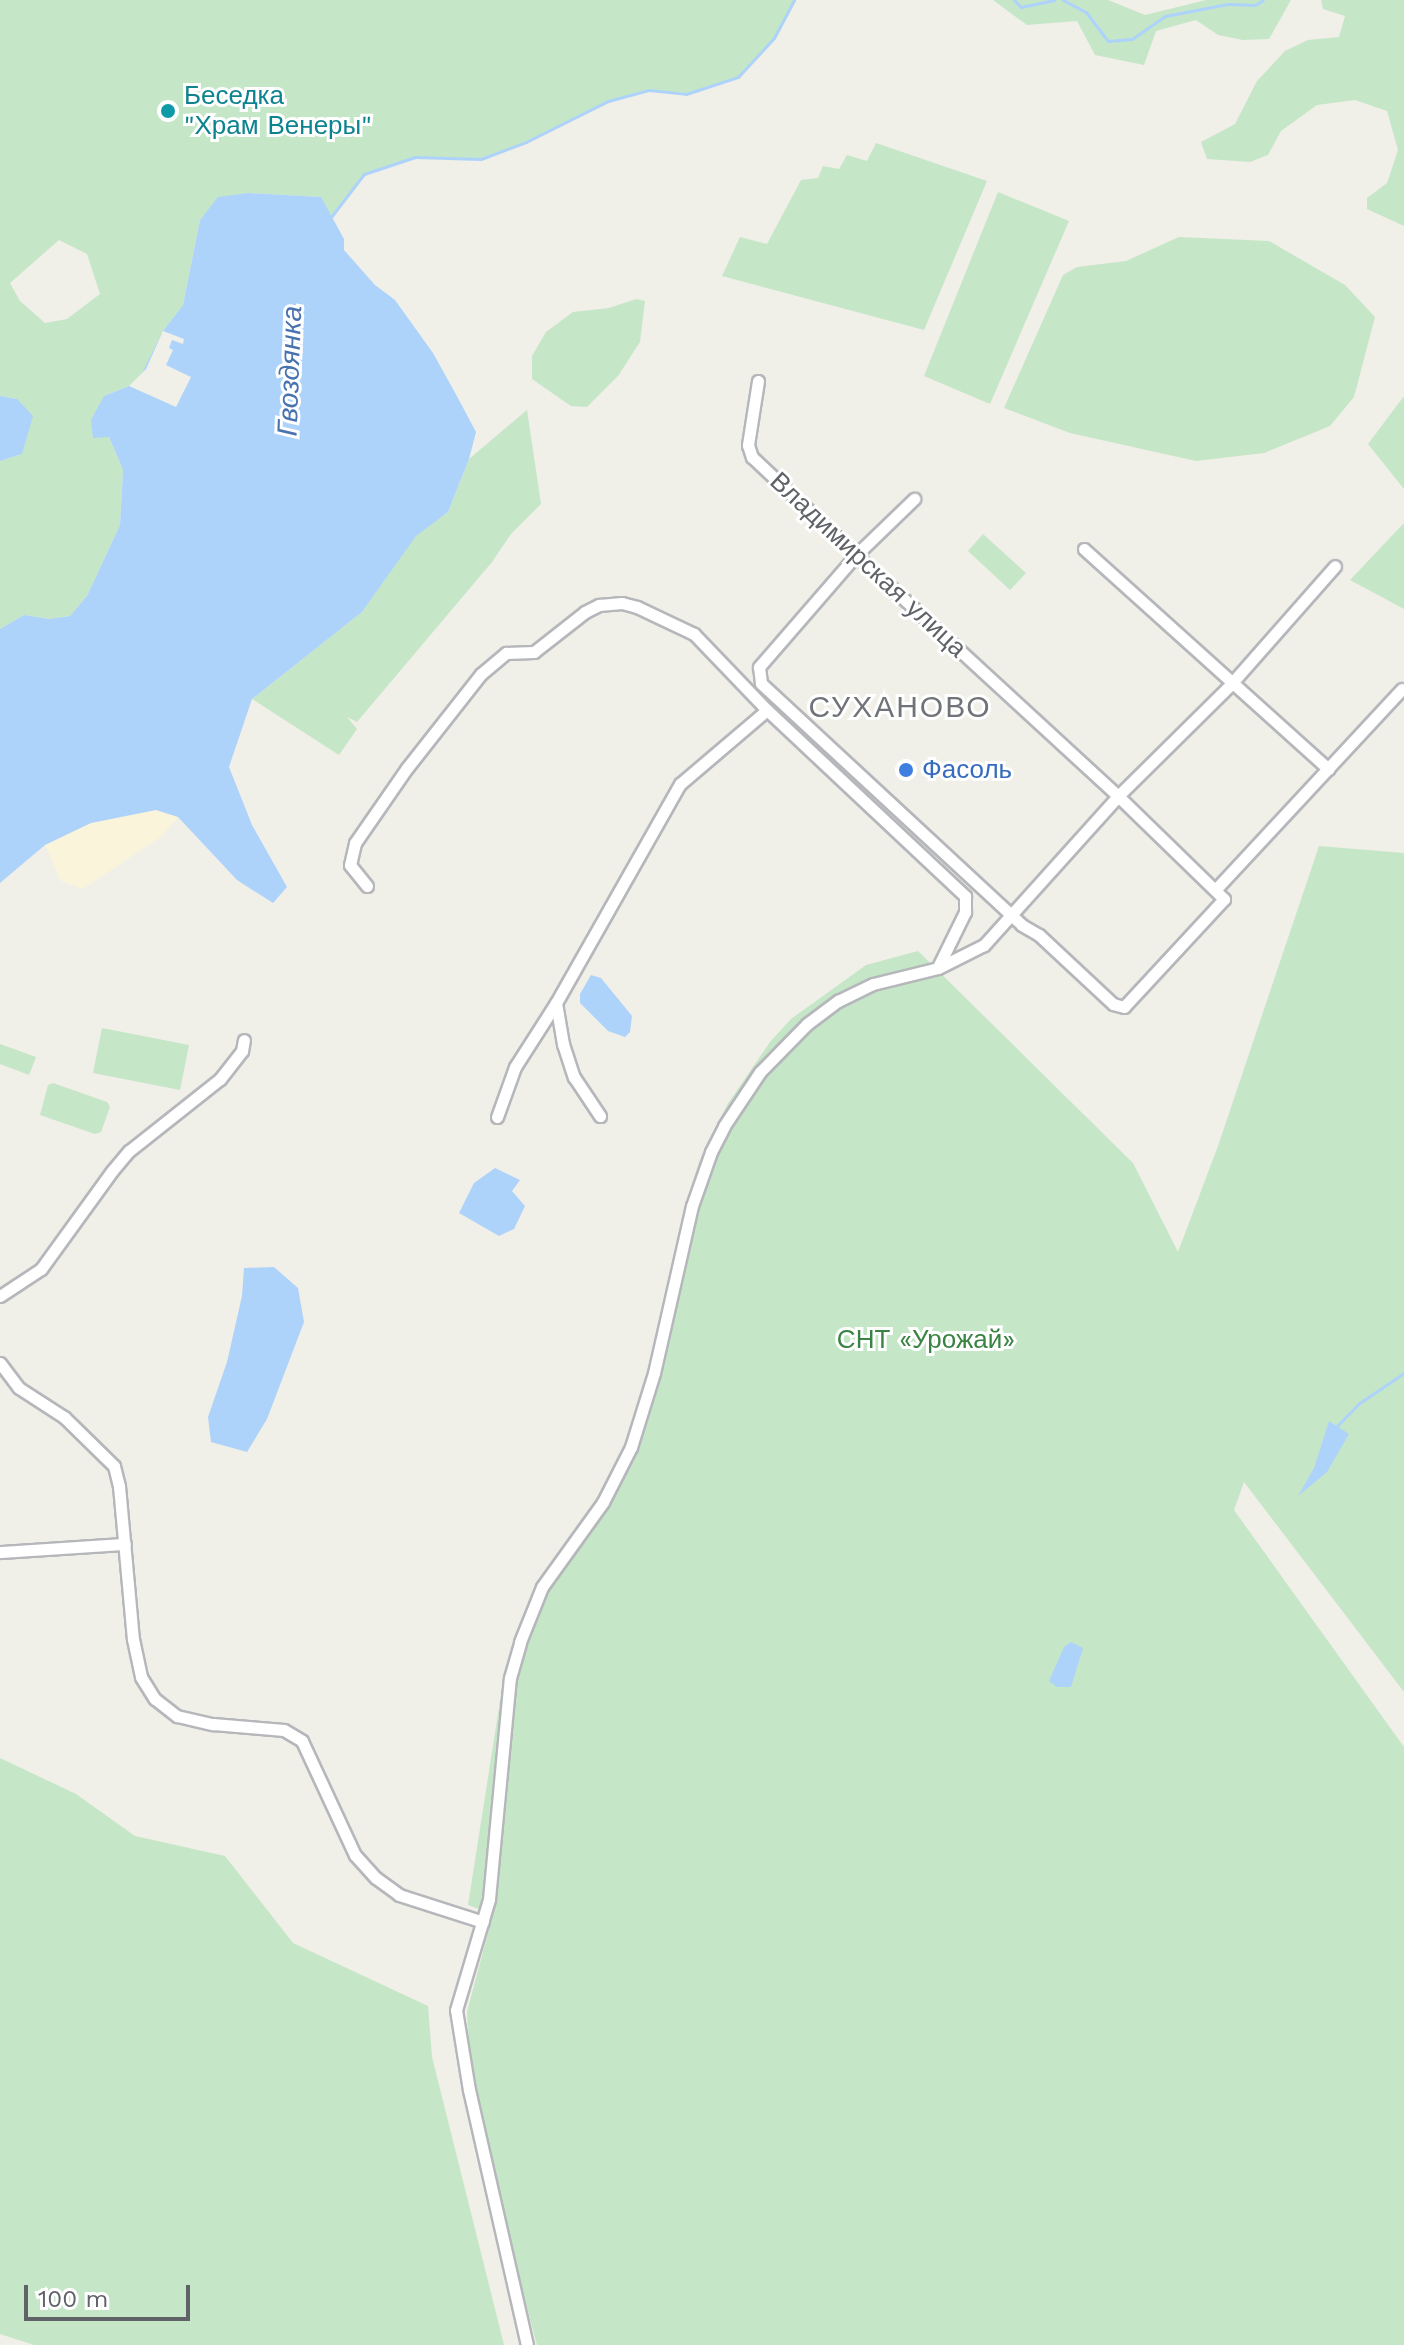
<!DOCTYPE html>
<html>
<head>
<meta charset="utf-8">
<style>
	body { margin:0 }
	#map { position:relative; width:1404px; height:2345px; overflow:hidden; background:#f0efe8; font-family:"Work Sans",sans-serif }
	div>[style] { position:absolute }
	.green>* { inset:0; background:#c6e6c8 }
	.sand>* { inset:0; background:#f9f4da }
	.water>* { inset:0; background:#add3fb }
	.pier>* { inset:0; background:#f0efe8 }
	.stream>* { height:3px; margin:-1.5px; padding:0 1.5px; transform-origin:1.5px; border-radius:1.5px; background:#add3fb }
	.roads { filter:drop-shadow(2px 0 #b5b7bb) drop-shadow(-2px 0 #b5b7bb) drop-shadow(0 2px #b5b7bb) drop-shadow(0 -2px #b5b7bb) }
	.minor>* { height:11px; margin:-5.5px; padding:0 5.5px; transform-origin:5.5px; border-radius:5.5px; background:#fff }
	.dots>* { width:22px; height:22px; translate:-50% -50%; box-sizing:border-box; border:4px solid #fff; border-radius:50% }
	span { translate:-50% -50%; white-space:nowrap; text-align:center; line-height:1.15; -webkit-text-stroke:6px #fff; paint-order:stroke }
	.culture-label { font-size:26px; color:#0d838f }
	.left { translate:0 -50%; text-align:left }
	.street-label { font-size:26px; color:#5f6267 }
	.shop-label { font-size:26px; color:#366cbe }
	.park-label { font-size:26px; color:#3a8342 }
	.water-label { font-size:28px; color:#4973ae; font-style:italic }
	.quarter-label { font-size:30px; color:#707479; letter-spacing:2px }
	.scale { position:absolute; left:24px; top:2285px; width:166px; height:36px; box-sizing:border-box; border:4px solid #5f6267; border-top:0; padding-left:10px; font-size:24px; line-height:28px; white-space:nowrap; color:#5f6267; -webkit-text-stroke:6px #fff; paint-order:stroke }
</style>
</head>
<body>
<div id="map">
	<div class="green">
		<div style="clip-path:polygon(evenodd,0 0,794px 0,774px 38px,738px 77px,686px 94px,649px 90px,608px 101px,526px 142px,481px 159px,415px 157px,364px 174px,331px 216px,320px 197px,248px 193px,218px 198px,200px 220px,183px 305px,163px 331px,140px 378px,129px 386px,104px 396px,109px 437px,123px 470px,120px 525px,87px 596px,70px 616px,49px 619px,24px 615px,0 629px,0 461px,22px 454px,17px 399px,0 396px,0 0,59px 240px,87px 254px,100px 294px,67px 319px,45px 323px,20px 301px,10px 283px,59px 240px)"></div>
		<div style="clip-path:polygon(993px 0,1108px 0,1145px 15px,1206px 0,1291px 0,1269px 39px,1243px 40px,1218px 35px,1196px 20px,1156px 31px,1144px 65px,1095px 55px,1077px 21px,1027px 25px)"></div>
		<div style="clip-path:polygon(1321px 0,1404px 0,1404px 226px,1367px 209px,1367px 198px,1387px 183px,1398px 150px,1387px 111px,1355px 100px,1317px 105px,1281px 131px,1268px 155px,1250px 162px,1207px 159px,1201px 142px,1235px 124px,1257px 81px,1285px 51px,1308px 40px,1339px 37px,1345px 16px,1323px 9px)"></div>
		<div style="clip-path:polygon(876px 143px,987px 181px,924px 330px,722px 276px,740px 237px,767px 244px,801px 180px,818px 178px,823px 166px,839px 169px,847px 155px,867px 161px)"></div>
		<div style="clip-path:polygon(998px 192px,1069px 221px,990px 404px,924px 376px)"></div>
		<div style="clip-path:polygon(1179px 237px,1269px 241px,1345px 285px,1375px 317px,1354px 397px,1330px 426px,1264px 453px,1196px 461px,1070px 433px,1004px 408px,1063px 275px,1077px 267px,1126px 261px)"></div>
		<div style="clip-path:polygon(636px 299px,645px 301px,640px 342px,618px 376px,587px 407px,571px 406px,532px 379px,532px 356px,546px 332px,573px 312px,609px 308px)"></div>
		<div style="clip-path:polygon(1404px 396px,1404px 489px,1368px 444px)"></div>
		<div style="clip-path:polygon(527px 410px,541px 504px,511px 534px,492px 562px,357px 722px,347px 717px,357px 729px,339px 755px,252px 699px,362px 612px,416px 535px,448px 512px,469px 459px)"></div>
		<div style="clip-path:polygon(1404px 523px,1404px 609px,1350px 580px)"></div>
		<div style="clip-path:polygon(983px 534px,1026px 573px,1010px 590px,968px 551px)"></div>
		<div style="clip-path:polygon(1319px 846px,1404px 853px,1404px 1692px,1244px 1482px,1234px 1510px,1404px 1747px,1404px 2345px,537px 2345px,472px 2103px,467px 2012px,493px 1914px,468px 1905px,505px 1669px,538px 1584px,596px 1503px,625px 1447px,647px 1381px,679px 1231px,699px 1162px,727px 1105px,770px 1042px,791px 1019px,866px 965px,918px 951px,1133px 1163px,1178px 1252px,1218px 1146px)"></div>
		<div style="clip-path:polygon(102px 1028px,189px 1045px,180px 1090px,93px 1073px)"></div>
		<div style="clip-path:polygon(0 1044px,36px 1057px,29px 1075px,0 1064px)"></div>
		<div style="clip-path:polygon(53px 1083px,107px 1102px,110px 1107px,101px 1132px,95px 1134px,40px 1115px,48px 1085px)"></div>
		<div style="clip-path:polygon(0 1758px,76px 1794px,135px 1836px,225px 1856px,293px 1943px,428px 2006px,432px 2057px,504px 2345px,34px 2345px,0 2334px)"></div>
	</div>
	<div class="sand">
		<div style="clip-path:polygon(156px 810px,178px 817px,162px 836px,83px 889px,61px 881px,45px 845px,91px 823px)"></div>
	</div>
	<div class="water">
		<div style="clip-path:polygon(248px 193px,321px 197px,344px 239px,344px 250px,375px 285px,395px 300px,433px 353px,459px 400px,476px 432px,469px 459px,448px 512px,416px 536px,362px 612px,252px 699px,229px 767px,252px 825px,287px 887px,273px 903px,237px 880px,178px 817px,156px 810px,91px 823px,45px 845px,0 883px,0 629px,24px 615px,49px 619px,70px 616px,87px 596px,120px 525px,123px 470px,109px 437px,93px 438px,91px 420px,104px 396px,129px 386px,140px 377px,163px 331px,183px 305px,200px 220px,218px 197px)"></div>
		<div style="clip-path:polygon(0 396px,17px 399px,33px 416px,22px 454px,0 461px)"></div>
		<div style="clip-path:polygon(591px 975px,601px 978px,632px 1016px,630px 1032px,625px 1037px,608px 1031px,580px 1003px,580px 994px)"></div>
		<div style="clip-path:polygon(495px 1168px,520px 1180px,512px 1191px,525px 1206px,514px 1229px,499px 1236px,459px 1213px,474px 1183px)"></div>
		<div style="clip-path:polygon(274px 1267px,298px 1288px,304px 1322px,267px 1419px,247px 1452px,211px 1442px,208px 1417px,227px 1362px,242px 1296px,244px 1268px)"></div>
		<div style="clip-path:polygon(1329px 1421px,1349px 1434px,1327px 1472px,1298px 1496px,1314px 1468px)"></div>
		<div style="clip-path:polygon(1071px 1642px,1083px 1648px,1071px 1687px,1057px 1687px,1049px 1681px,1064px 1647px)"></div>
	</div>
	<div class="pier">
		<div style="clip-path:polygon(163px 331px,184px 339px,183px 344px,172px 340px,169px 348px,173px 350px,166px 365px,191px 377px,176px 407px,129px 386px,146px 369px)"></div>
	</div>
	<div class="stream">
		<div style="left:1014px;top:0;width:10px;rotate:45deg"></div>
		<div style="left:1021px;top:7px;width:34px;rotate:-12deg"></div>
		<div style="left:1063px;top:0;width:26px;rotate:28deg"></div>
		<div style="left:1086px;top:12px;width:36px;rotate:53deg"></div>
		<div style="left:1108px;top:41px;width:24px;rotate:-5deg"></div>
		<div style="left:1132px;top:39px;width:40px;rotate:-34.9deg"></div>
		<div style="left:1165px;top:16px;width:64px;rotate:-10.8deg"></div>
		<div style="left:1228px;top:4px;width:27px;rotate:2deg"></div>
		<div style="left:1255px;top:5px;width:9px;rotate:-32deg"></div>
		<div style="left:331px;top:217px;width:54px;rotate:-52.5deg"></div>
		<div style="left:364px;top:174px;width:54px;rotate:-18.4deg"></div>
		<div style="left:415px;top:157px;width:66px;rotate:1.7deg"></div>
		<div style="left:481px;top:159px;width:48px;rotate:-20.7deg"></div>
		<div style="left:526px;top:142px;width:92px;rotate:-26.6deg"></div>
		<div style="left:608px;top:101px;width:42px;rotate:-15deg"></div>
		<div style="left:649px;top:90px;width:37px;rotate:6deg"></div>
		<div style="left:686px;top:94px;width:55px;rotate:-18.1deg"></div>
		<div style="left:738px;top:77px;width:53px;rotate:-47.3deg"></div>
		<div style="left:774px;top:38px;width:43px;rotate:-62.2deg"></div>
		<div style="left:1337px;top:1426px;width:30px;rotate:-46deg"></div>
		<div style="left:1358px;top:1404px;width:55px;rotate:-34deg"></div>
	</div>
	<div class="roads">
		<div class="minor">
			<div style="left:758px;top:381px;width:65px;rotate:98.9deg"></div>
			<div style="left:748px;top:445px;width:13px;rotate:72deg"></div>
			<div style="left:752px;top:457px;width:143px;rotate:43.3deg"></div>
			<div style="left:856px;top:555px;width:356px;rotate:42.6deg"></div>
			<div style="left:1118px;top:796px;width:148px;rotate:44.2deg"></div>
			<div style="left:1224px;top:899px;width:147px;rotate:132.8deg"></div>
			<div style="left:1124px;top:1007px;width:11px;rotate:-165deg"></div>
			<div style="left:1113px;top:1004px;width:101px;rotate:-137deg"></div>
			<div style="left:1039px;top:935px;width:20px;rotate:-150deg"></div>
			<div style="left:1022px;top:925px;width:356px;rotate:-137.2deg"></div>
			<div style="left:761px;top:683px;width:16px;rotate:-97deg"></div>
			<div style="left:759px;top:667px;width:148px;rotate:-49.1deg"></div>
			<div style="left:856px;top:555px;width:81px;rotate:-44deg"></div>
			<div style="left:1084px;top:549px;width:329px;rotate:42deg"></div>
			<div style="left:367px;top:886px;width:27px;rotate:-129deg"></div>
			<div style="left:350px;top:865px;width:23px;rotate:-77deg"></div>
			<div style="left:355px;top:843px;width:91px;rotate:-55.3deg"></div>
			<div style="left:407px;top:768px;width:120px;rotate:-51.8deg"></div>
			<div style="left:481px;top:674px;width:33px;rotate:-40deg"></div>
			<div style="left:506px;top:653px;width:28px;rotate:-2deg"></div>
			<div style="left:534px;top:652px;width:65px;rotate:-38.1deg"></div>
			<div style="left:585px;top:612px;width:16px;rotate:-27deg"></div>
			<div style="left:599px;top:605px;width:23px;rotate:-5deg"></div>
			<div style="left:622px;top:603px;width:16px;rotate:15deg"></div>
			<div style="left:637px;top:607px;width:63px;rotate:25.3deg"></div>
			<div style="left:694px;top:634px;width:105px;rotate:46.2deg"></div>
			<div style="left:1216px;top:889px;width:273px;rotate:-47.1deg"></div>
			<div style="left:556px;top:1003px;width:42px;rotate:80.3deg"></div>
			<div style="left:563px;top:1044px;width:35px;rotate:72deg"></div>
			<div style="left:574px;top:1077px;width:47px;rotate:56.3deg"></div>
			<div style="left:497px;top:1117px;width:53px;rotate:-70.2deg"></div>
			<div style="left:515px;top:1067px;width:76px;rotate:-57.4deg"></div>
			<div style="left:556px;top:1003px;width:252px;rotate:-60.5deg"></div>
			<div style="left:680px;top:784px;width:114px;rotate:-40.4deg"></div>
			<div style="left:767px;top:710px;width:272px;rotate:43.2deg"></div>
			<div style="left:965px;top:896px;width:16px;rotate:90deg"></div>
			<div style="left:965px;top:912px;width:61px;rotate:116.1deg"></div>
			<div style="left:0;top:1296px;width:49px;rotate:-33.4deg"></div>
			<div style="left:41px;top:1269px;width:121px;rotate:-54.1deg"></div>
			<div style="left:112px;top:1171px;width:26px;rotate:-50deg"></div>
			<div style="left:129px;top:1151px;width:116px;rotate:-38.4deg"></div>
			<div style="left:220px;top:1079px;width:36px;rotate:-52deg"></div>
			<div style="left:242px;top:1051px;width:11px;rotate:-80deg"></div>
			<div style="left:0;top:1363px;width:31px;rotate:53deg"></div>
			<div style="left:19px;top:1388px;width:54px;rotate:32.8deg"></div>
			<div style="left:64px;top:1417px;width:70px;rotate:44.4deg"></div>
			<div style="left:114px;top:1466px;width:21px;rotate:76deg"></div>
			<div style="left:119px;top:1486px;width:154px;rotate:84.8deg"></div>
			<div style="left:133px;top:1639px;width:39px;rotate:78deg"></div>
			<div style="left:141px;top:1677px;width:26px;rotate:58deg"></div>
			<div style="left:155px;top:1699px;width:28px;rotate:38deg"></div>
			<div style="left:177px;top:1716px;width:37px;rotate:13deg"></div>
			<div style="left:213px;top:1724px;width:71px;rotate:4.8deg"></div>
			<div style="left:284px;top:1730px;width:21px;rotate:31deg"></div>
			<div style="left:302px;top:1741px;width:126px;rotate:65.1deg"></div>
			<div style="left:355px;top:1855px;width:31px;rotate:48deg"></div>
			<div style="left:376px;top:1878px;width:29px;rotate:36deg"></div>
			<div style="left:399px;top:1895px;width:88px;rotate:17.8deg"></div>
			<div style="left:0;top:1552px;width:125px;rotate:-3.7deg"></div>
			<div style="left:527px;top:2345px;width:262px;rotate:-102.8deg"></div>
			<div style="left:469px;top:2090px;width:81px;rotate:-99.2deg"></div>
			<div style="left:456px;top:2010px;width:116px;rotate:-73.4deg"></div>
			<div style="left:489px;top:1899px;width:222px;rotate:-84.6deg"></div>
			<div style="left:510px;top:1678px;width:37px;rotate:-74deg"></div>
			<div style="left:520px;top:1642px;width:59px;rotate:-68.2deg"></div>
			<div style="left:542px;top:1587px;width:105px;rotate:-54.3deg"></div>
			<div style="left:603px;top:1502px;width:62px;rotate:-63deg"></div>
			<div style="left:631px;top:1447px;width:77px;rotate:-72.7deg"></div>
			<div style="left:654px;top:1373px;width:171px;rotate:-77.2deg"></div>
			<div style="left:692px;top:1206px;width:57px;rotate:-70.6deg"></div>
			<div style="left:711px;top:1152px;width:29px;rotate:-63deg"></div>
			<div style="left:724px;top:1126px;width:65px;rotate:-56.3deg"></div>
			<div style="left:760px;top:1072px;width:67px;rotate:-45.6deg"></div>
			<div style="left:807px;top:1024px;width:39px;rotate:-37deg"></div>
			<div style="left:838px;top:1001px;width:39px;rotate:-26deg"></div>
			<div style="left:873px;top:984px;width:67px;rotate:-13.8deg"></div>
			<div style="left:938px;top:968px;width:51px;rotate:-26.6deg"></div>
			<div style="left:984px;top:945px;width:200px;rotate:-48deg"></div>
			<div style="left:1118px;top:796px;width:159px;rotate:-44.7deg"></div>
			<div style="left:1231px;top:684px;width:157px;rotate:-48.6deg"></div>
		</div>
	</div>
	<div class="dots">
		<div style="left:168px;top:111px;background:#0f9aa8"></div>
		<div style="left:906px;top:770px;background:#3f7fe0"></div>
	</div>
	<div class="culture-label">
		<span class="left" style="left:184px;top:111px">Беседка<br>"Храм Венеры"</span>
	</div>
	<div class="street-label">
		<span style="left:868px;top:565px;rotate:43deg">Владимирская улица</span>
	</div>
	<div class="shop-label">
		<span class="left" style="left:922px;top:770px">Фасоль</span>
	</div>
	<div class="park-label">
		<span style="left:926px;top:1340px">СНТ «Урожай»</span>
	</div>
	<div class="water-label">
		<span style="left:290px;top:371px;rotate:-88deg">Гвоздянка</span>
	</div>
	<div class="quarter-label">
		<span style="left:900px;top:707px">СУХАНОВО</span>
	</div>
	<div class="scale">100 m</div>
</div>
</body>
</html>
